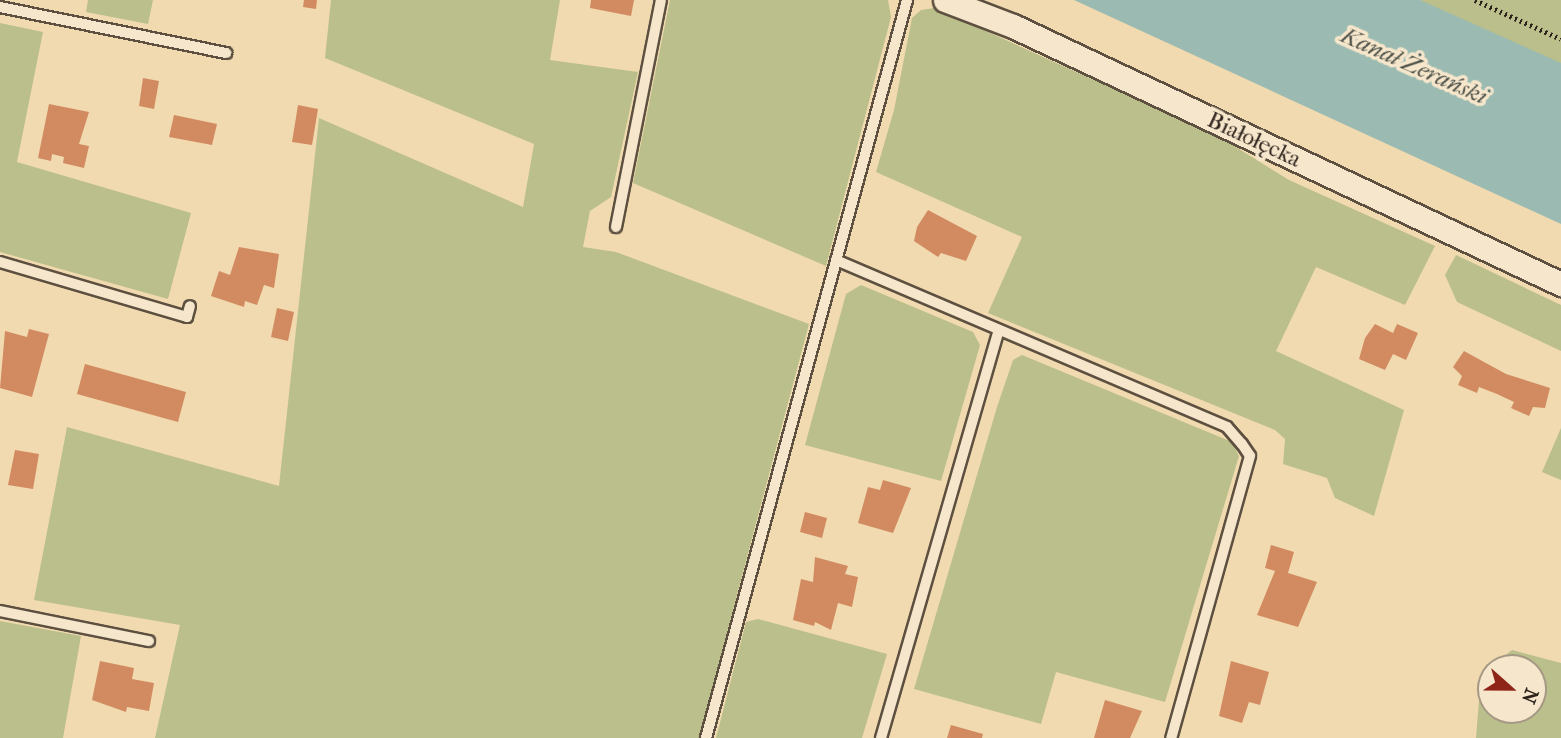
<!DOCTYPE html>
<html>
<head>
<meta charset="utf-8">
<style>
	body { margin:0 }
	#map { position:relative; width:1561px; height:738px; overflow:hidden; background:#f1dab0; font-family:"IM FELL French Canon",serif }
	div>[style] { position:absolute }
	.green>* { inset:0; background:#bbbf8b }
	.water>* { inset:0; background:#9bbab1 }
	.building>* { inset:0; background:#d28b61 }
	.path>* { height:4.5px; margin-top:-2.25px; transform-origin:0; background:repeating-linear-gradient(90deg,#2c221b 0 2px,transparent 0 5.5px) }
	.roads { filter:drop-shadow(2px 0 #5d5040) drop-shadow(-2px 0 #5d5040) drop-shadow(0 2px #5d5040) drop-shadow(0 -2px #5d5040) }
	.lane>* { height:10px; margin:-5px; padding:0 5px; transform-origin:5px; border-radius:5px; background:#f6e7cc }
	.street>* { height:23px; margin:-11.5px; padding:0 11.5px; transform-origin:11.5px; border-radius:11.5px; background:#f6e7cc }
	span { translate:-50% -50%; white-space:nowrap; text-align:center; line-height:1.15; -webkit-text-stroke:7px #f6e7cc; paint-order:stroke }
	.street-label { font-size:23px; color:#2c221b }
	.water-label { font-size:24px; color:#4d5048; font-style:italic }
	.north { position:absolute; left:1477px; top:654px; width:70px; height:70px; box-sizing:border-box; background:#f6e7cc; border:2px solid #a59885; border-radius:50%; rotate:111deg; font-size:19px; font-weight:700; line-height:28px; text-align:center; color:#2c221b }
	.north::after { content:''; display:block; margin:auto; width:24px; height:32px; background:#8f2418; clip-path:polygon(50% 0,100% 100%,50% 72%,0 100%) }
</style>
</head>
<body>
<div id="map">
	<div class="green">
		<div style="clip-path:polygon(88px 0,153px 0,148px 24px,86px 12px)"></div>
		<div style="clip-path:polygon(331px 0,560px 0,550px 60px,638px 72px,611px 197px,590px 211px,583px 247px,616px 252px,809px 324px,699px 738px,155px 738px,180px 625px,34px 600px,67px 427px,279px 486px,319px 118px,523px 207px,534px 144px,325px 58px)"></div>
		<div style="clip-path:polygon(670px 0,888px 0,891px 17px,826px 266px,633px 183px)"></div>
		<div style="clip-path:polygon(1415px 0,1561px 0,1561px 65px)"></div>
		<div style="clip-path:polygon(935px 8px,1218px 136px,1289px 180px,1435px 246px,1405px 305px,1316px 267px,1276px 351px,1404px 410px,1374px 516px,1335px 498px,1327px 478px,1283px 464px,1285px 439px,1275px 430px,988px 313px,1022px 237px,876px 172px,894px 110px,912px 18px,921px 10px)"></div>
		<div style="clip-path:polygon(0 23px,43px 32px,17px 162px,191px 213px,168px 299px,0 252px)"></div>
		<div style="clip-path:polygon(1456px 255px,1561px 305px,1561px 351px,1457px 302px,1445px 275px)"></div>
		<div style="clip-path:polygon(861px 285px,973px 332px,980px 345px,941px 481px,805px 445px,846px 294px)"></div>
		<div style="clip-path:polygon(1022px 355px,1232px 442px,1239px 456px,1165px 702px,1056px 672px,1041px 724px,914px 689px,997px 407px,1013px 360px)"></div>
		<div style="clip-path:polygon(1561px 428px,1561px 480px,1542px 472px)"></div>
		<div style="clip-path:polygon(758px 619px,887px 654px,862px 738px,716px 738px,746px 622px)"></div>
		<div style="clip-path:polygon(0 621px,81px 636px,63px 738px,0 738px)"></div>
		<div style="clip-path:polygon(evenodd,1512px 650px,1561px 663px,1561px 738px,1476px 738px,1481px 675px,1512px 650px,1533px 668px,1533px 710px,1491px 710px,1491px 668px,1533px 668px)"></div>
	</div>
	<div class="water">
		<div style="clip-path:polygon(1074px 0,1420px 0,1561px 63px,1561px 224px)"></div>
	</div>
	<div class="building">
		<div style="clip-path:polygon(304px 0,317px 0,316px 9px,303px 7px)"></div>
		<div style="clip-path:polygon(591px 0,634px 0,631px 16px,590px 8px)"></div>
		<div style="clip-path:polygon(143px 78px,159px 81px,154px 109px,139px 106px)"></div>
		<div style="clip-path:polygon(49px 104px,89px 112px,79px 144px,89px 146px,84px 168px,63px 163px,64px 157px,52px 154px,51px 161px,38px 158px)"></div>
		<div style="clip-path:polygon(298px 105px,318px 109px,312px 145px,292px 142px)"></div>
		<div style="clip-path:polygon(174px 115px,217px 124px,212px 145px,169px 137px)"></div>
		<div style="clip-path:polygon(928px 210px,977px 236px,966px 261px,941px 253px,938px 257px,914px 241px,917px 227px)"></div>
		<div style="clip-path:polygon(239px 247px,279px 254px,274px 288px,264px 285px,257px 305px,245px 301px,244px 307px,211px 296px,219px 271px,230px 275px)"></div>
		<div style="clip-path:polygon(277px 308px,294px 312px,288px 341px,271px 337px)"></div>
		<div style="clip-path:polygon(1375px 324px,1393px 333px,1397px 324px,1418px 333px,1406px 360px,1393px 354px,1385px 370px,1359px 359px,1365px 338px)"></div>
		<div style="clip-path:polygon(29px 329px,49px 334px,32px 397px,0 388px,5px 331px,27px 337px)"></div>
		<div style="clip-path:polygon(1464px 351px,1506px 374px,1550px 388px,1545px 408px,1533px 407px,1529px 416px,1511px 408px,1514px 402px,1497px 394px,1479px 387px,1477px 393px,1458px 385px,1462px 376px,1453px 367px)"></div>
		<div style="clip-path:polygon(85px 364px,186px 392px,178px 422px,77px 394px)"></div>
		<div style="clip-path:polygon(15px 450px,39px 454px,33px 489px,8px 485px)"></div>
		<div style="clip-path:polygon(883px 480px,911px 488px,893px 533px,858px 523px,868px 487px,880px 490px)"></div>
		<div style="clip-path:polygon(805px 512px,827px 518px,822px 538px,800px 532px)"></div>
		<div style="clip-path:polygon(1271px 545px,1294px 552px,1288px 573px,1317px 582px,1298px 627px,1257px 615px,1275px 571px,1265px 568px)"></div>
		<div style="clip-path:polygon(815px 557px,848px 566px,845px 574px,858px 577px,852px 607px,838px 603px,831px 630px,815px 622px,814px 626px,793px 620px,801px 579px,813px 582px)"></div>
		<div style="clip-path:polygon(100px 661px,134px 668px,132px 679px,154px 683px,149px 711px,127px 707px,126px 712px,92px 700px)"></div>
		<div style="clip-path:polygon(1231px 661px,1269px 672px,1260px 705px,1249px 702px,1242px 723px,1219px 716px)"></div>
		<div style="clip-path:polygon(1105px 700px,1142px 711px,1130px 738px,1094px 738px)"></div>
		<div style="clip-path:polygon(951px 725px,983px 734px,982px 738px,947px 738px)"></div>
	</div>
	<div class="path">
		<div style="left:1475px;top:0;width:94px;rotate:24.4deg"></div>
	</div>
	<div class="roads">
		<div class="lane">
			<div style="left:0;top:7px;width:231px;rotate:11.5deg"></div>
			<div style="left:616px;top:227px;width:231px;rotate:-78.8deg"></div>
			<div style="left:836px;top:260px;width:425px;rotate:23.1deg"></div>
			<div style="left:1227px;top:427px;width:23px;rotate:49deg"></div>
			<div style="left:1242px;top:444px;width:14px;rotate:56deg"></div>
			<div style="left:1250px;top:456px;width:293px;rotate:105.6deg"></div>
			<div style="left:0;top:262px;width:195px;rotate:16.4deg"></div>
			<div style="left:187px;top:317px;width:11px;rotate:-75deg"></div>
			<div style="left:0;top:611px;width:152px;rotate:11.4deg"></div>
			<div style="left:706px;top:738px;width:765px;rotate:-74.76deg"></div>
			<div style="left:881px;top:738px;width:423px;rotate:-73.9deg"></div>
		</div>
		<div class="street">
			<div style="left:945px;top:0;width:73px;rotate:20.9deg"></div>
			<div style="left:1013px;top:26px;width:606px;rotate:25.21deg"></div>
		</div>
	</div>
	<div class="street-label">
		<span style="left:1254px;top:140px;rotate:25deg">Białołęcka</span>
	</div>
	<div class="water-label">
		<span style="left:1414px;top:66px;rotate:24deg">Kanał Żerański</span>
	</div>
	<div class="north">N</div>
</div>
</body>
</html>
